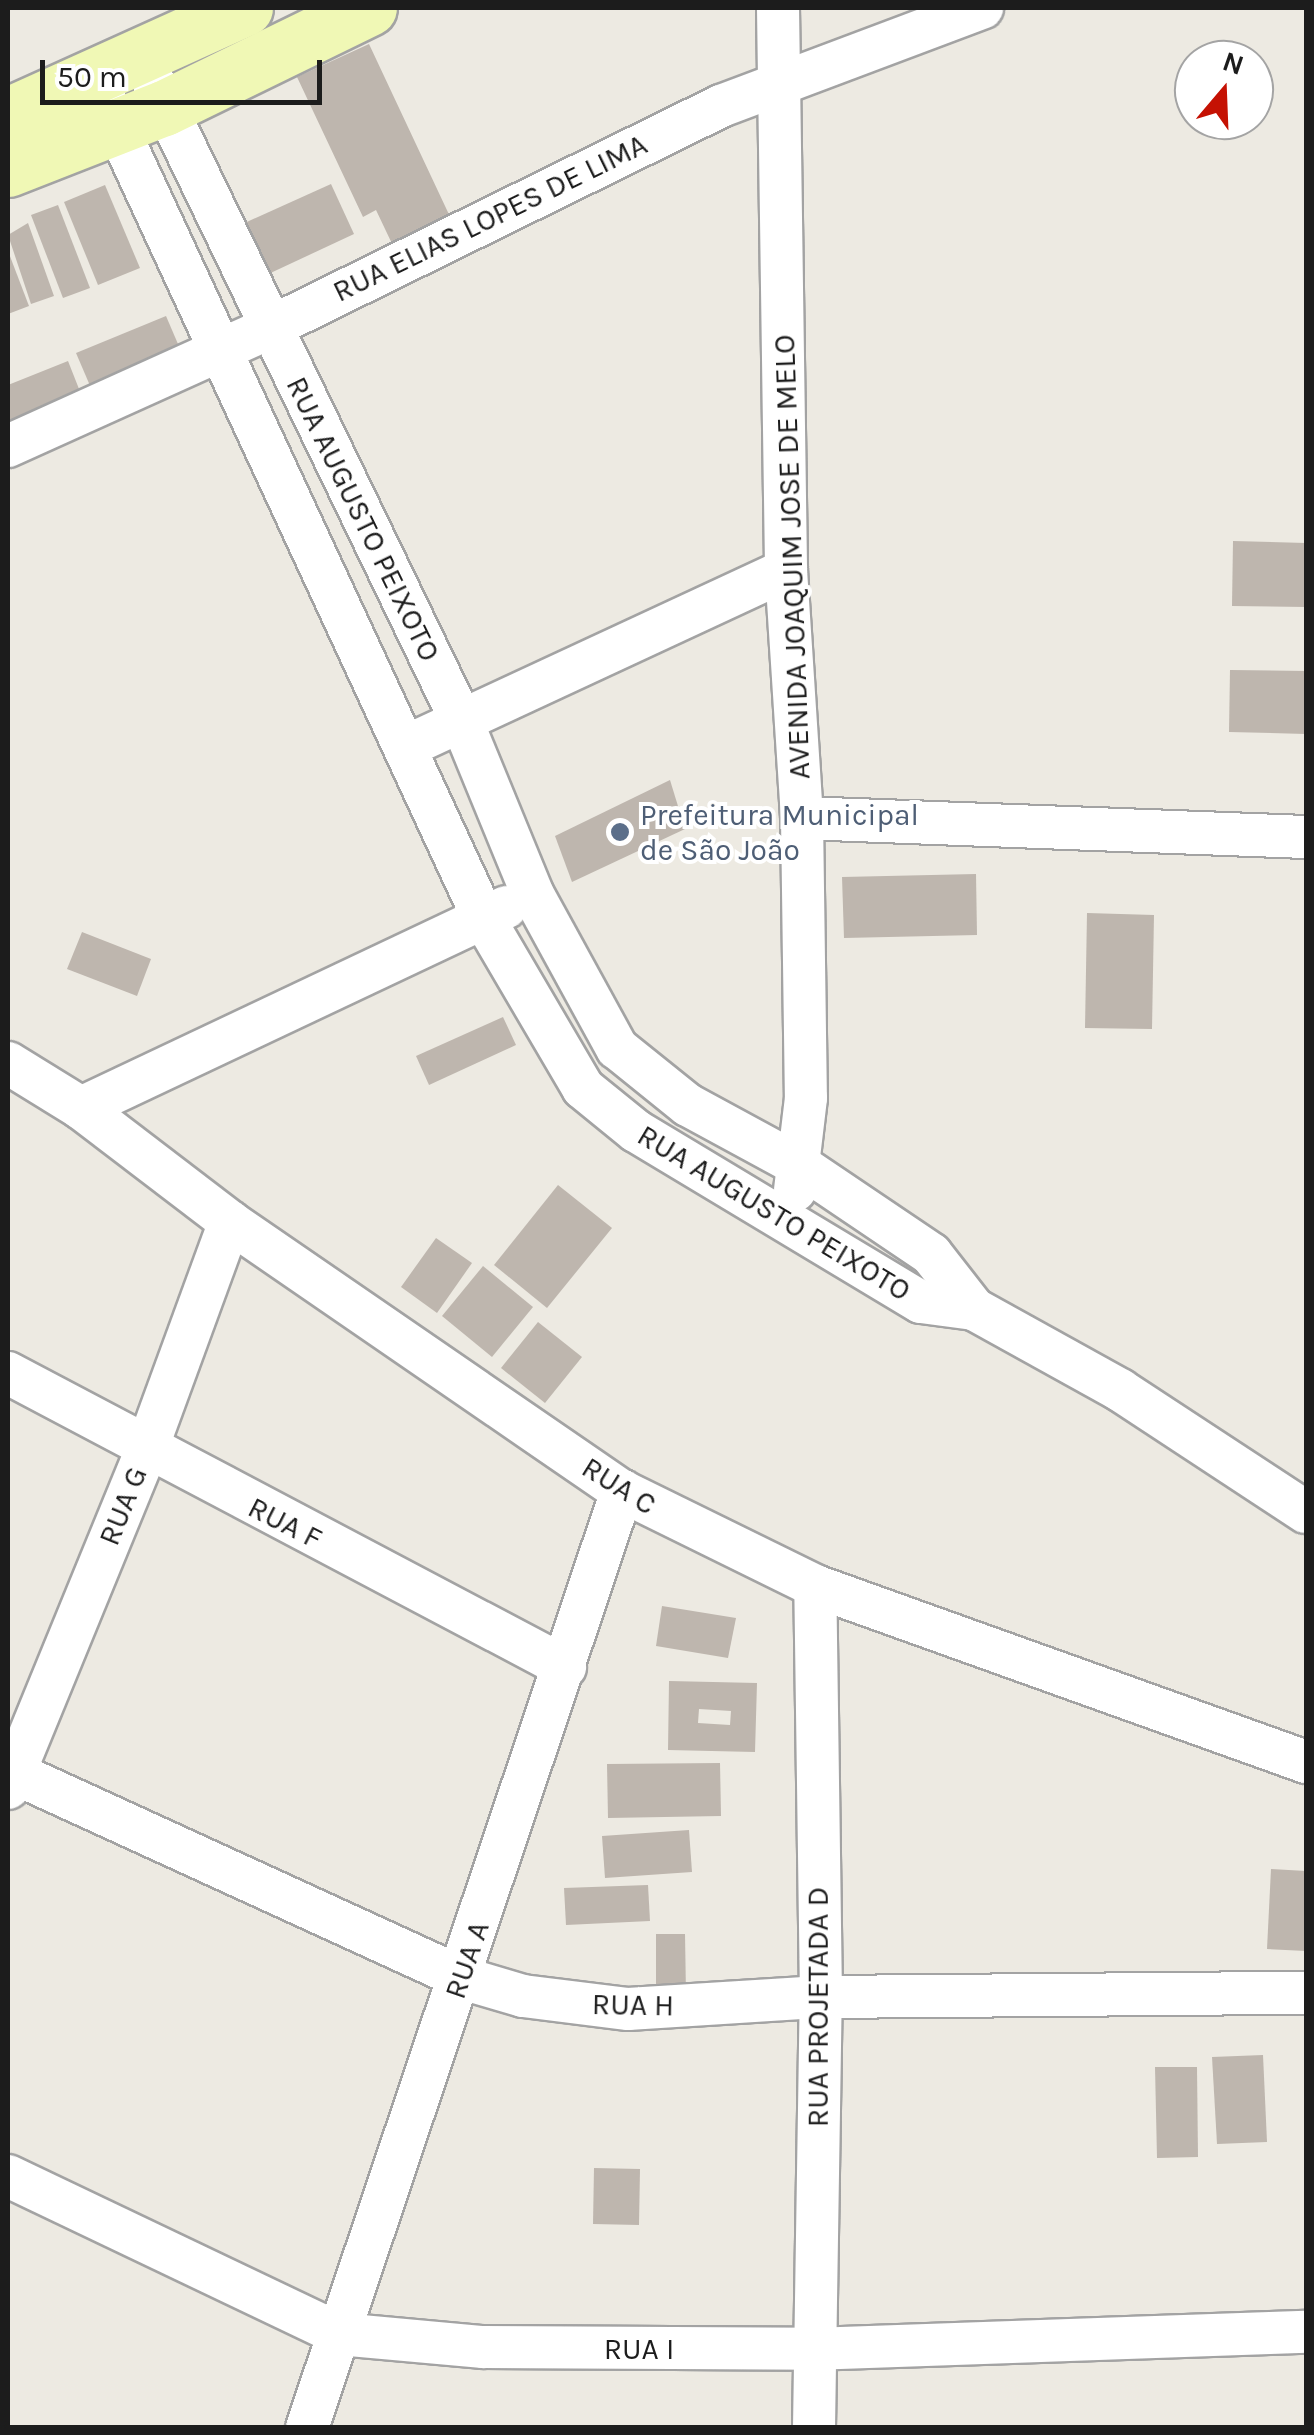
<!DOCTYPE html>
<html>
<head>
<meta charset="utf-8">
<style>
	body { margin:0 }
	#map { position:relative; width:1314px; height:2435px; overflow:hidden; background:#edeae2; font-family:Karla,sans-serif }
	div>[style] { position:absolute }
	.building>* { inset:0; background:#beb6ae }
	.roads { filter:drop-shadow(2px 0 #a3a3a3) drop-shadow(-2px 0 #a3a3a3) drop-shadow(0 2px #a3a3a3) drop-shadow(0 -2px #a3a3a3) }
	.street>* { height:42px; margin:-21px; padding:0 21px; transform-origin:21px; border-radius:21px; background:#fff }
	.secondary>* { height:55px; margin:-27.5px; padding:0 27.5px; transform-origin:27.5px; border-radius:27.5px; background:#f0f8b5 }
	.dots>* { width:28px; height:28px; translate:-50% -50%; box-sizing:border-box; border:5px solid #fff; border-radius:50% }
	span { translate:-50% -50%; white-space:nowrap; text-align:center; line-height:1.15; -webkit-text-stroke:8px #fff; paint-order:stroke }
	.street-label { font-size:30px; color:#1c1c1c }
	.service-label { font-size:30px; color:#4e5e75 }
	.left { translate:0 -50%; text-align:left }
	.frame { position:absolute; inset:0; border:10px solid #1c1c1c; pointer-events:none }
	.north { position:absolute; left:1174px; top:40px; width:100px; height:100px; box-sizing:border-box; background:#fff; border:2px solid #a4a4a4; border-radius:50%; rotate:19deg; font-size:28px; font-weight:700; line-height:40px; text-align:center; color:#1c1c1c }
	.north::after { content:''; display:block; margin:auto; width:35px; height:45px; background:#c51103; clip-path:polygon(50% 0,100% 100%,50% 72%,0 100%) }
	.scale { position:absolute; left:40px; top:60px; width:282px; height:45px; box-sizing:border-box; border:5px solid #1c1c1c; border-top:0; padding-left:12px; font-size:30px; line-height:35px; white-space:nowrap; color:#1c1c1c; -webkit-text-stroke:8px #fff; paint-order:stroke }
</style>
</head>
<body>
<div id="map">
	<div class="building">
		<div style="clip-path:polygon(369px 44px,453px 223px,395px 250px,376px 210px,363px 217px,297px 77px)"></div>
		<div style="clip-path:polygon(331px 184px,354px 234px,262px 277px,238px 226px)"></div>
		<div style="clip-path:polygon(105px 185px,140px 268px,98px 285px,64px 202px)"></div>
		<div style="clip-path:polygon(58px 205px,90px 288px,63px 298px,31px 215px)"></div>
		<div style="clip-path:polygon(28px 223px,54px 296px,31px 304px,8px 235px)"></div>
		<div style="clip-path:polygon(8px 251px,29px 306px,8px 314px)"></div>
		<div style="clip-path:polygon(166px 316px,181px 351px,91px 388px,76px 353px)"></div>
		<div style="clip-path:polygon(68px 361px,81px 394px,8px 423px,8px 385px)"></div>
		<div style="clip-path:polygon(1233px 541px,1306px 543px,1306px 607px,1232px 606px)"></div>
		<div style="clip-path:polygon(1230px 670px,1306px 671px,1306px 734px,1229px 732px)"></div>
		<div style="clip-path:polygon(670px 780px,685px 829px,572px 882px,555px 836px)"></div>
		<div style="clip-path:polygon(976px 874px,977px 935px,844px 938px,842px 877px)"></div>
		<div style="clip-path:polygon(1087px 913px,1154px 915px,1152px 1029px,1085px 1028px)"></div>
		<div style="clip-path:polygon(82px 932px,151px 959px,137px 996px,67px 969px)"></div>
		<div style="clip-path:polygon(503px 1017px,516px 1045px,429px 1085px,416px 1056px)"></div>
		<div style="clip-path:polygon(558px 1185px,612px 1228px,547px 1308px,494px 1265px)"></div>
		<div style="clip-path:polygon(436px 1238px,472px 1263px,437px 1313px,401px 1287px)"></div>
		<div style="clip-path:polygon(483px 1266px,533px 1307px,492px 1357px,442px 1316px)"></div>
		<div style="clip-path:polygon(538px 1322px,582px 1357px,545px 1403px,501px 1368px)"></div>
		<div style="clip-path:polygon(662px 1606px,736px 1618px,728px 1658px,656px 1646px)"></div>
		<div style="clip-path:polygon(evenodd,669px 1681px,757px 1683px,755px 1752px,668px 1750px,669px 1681px,699px 1709px,731px 1711px,730px 1725px,698px 1723px,699px 1709px)"></div>
		<div style="clip-path:polygon(720px 1763px,721px 1816px,608px 1818px,607px 1764px)"></div>
		<div style="clip-path:polygon(689px 1830px,692px 1872px,605px 1878px,602px 1836px)"></div>
		<div style="clip-path:polygon(1271px 1869px,1306px 1871px,1306px 1951px,1267px 1949px)"></div>
		<div style="clip-path:polygon(648px 1885px,650px 1921px,566px 1925px,564px 1888px)"></div>
		<div style="clip-path:polygon(656px 1934px,685px 1934px,686px 1995px,656px 1995px)"></div>
		<div style="clip-path:polygon(1263px 2055px,1267px 2142px,1217px 2144px,1212px 2057px)"></div>
		<div style="clip-path:polygon(1155px 2067px,1197px 2067px,1198px 2157px,1157px 2158px)"></div>
		<div style="clip-path:polygon(594px 2168px,640px 2169px,639px 2225px,593px 2224px)"></div>
	</div>
	<div class="roads">
		<div class="street">
			<div style="left:778px;top:8px;width:562px;rotate:89.18deg"></div>
			<div style="left:786px;top:570px;width:249px;rotate:86.3deg"></div>
			<div style="left:802px;top:818px;width:280px;rotate:89.2deg"></div>
			<div style="left:806px;top:1098px;width:93px;rotate:96.8deg"></div>
			<div style="left:141px;top:56px;width:739px;rotate:64.27deg"></div>
			<div style="left:462px;top:722px;width:185px;rotate:67.7deg"></div>
			<div style="left:532px;top:893px;width:177px;rotate:61.3deg"></div>
			<div style="left:617px;top:1048px;width:91px;rotate:38.8deg"></div>
			<div style="left:688px;top:1105px;width:130px;rotate:28.5deg"></div>
			<div style="left:802px;top:1167px;width:156px;rotate:34deg"></div>
			<div style="left:931px;top:1254px;width:70px;rotate:52deg"></div>
			<div style="left:104px;top:99px;width:904px;rotate:65.14deg"></div>
			<div style="left:484px;top:919px;width:196px;rotate:59.6deg"></div>
			<div style="left:583px;top:1088px;width:68px;rotate:39.1deg"></div>
			<div style="left:636px;top:1131px;width:332px;rotate:31deg"></div>
			<div style="left:921px;top:1302px;width:53px;rotate:7.5deg"></div>
			<div style="left:974px;top:1309px;width:167px;rotate:29deg"></div>
			<div style="left:1120px;top:1390px;width:222px;rotate:33.3deg"></div>
			<div style="left:8px;top:446px;width:286px;rotate:-24.3deg"></div>
			<div style="left:269px;top:328px;width:504px;rotate:-26.16deg"></div>
			<div style="left:721px;top:106px;width:279px;rotate:-20.6deg"></div>
			<div style="left:405px;top:747px;width:420px;rotate:-24.9deg"></div>
			<div style="left:802px;top:818px;width:504px;rotate:2.16deg"></div>
			<div style="left:8px;top:1063px;width:86px;rotate:31.7deg"></div>
			<div style="left:81px;top:1108px;width:188px;rotate:37.4deg"></div>
			<div style="left:230px;top:1222px;width:475px;rotate:34.5deg"></div>
			<div style="left:622px;top:1491px;width:215px;rotate:26.2deg"></div>
			<div style="left:815px;top:1586px;width:522px;rotate:19.72deg"></div>
			<div style="left:81px;top:1108px;width:470px;rotate:-25.3deg"></div>
			<div style="left:8px;top:1373px;width:630px;rotate:27.83deg"></div>
			<div style="left:8px;top:1770px;width:499px;rotate:24.6deg"></div>
			<div style="left:462px;top:1978px;width:64px;rotate:16.4deg"></div>
			<div style="left:523px;top:1996px;width:106px;rotate:7.1deg"></div>
			<div style="left:628px;top:2009px;width:193px;rotate:-3.6deg"></div>
			<div style="left:821px;top:1997px;width:485px;rotate:-0.5deg"></div>
			<div style="left:8px;top:1788px;width:364px;rotate:-67.7deg"></div>
			<div style="left:146px;top:1451px;width:244px;rotate:-69.9deg"></div>
			<div style="left:8px;top:2176px;width:367px;rotate:25.5deg"></div>
			<div style="left:339px;top:2334px;width:145px;rotate:5.2deg"></div>
			<div style="left:483px;top:2347px;width:331px;rotate:0.3deg"></div>
			<div style="left:814px;top:2349px;width:492px;rotate:-2deg"></div>
			<div style="left:307px;top:2428px;width:989px;rotate:-71.42deg"></div>
			<div style="left:814px;top:2428px;width:431px;rotate:-89.1deg"></div>
			<div style="left:821px;top:1997px;width:411px;rotate:-90.8deg"></div>
		</div>
		<div class="secondary">
			<div style="left:8px;top:115px;width:260px;rotate:-24.3deg"></div>
			<div style="left:8px;top:169px;width:168px;rotate:-21.4deg"></div>
			<div style="left:164px;top:108px;width:228px;rotate:-26deg"></div>
		</div>
	</div>
	<div class="dots">
		<div style="left:620px;top:832px;background:#5c6f8a"></div>
	</div>
	<div class="street-label">
		<span style="left:490px;top:218px;rotate:-26deg">RUA ELIAS LOPES DE LIMA</span>
		<span style="left:363px;top:519px;rotate:64deg">RUA AUGUSTO PEIXOTO</span>
		<span style="left:792px;top:557px;rotate:-92deg">AVENIDA JOAQUIM JOSE DE MELO</span>
		<span style="left:774px;top:1213px;rotate:31deg">RUA AUGUSTO PEIXOTO</span>
		<span style="left:619px;top:1486px;rotate:32deg">RUA C</span>
		<span style="left:123px;top:1506px;rotate:-68deg">RUA G</span>
		<span style="left:285px;top:1523px;rotate:27deg">RUA F</span>
		<span style="left:467px;top:1960px;rotate:-71deg">RUA A</span>
		<span style="left:633px;top:2005px;rotate:1deg">RUA H</span>
		<span style="left:818px;top:2007px;rotate:-90deg">RUA PROJETADA D</span>
		<span style="left:639px;top:2349px">RUA I</span>
	</div>
	<div class="service-label">
		<span class="left" style="left:640px;top:832px">Prefeitura Municipal<br>de São João</span>
	</div>
	<div class="frame"></div>
	<div class="north">N</div>
	<div class="scale">50 m</div>
</div>
</body>
</html>
